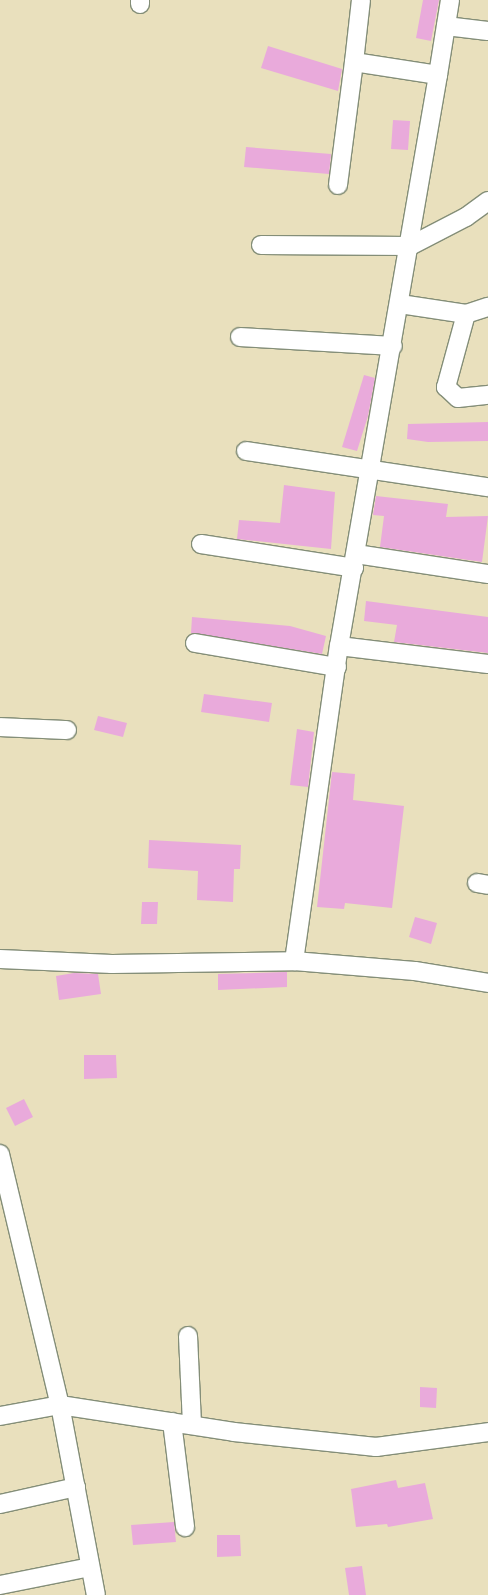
<!DOCTYPE html>
<html>
<head>
<meta charset="utf-8">
<style>
	body { margin:0 }
	#map { position:relative; width:488px; height:1595px; overflow:hidden; background:#e9e0bd; font-family:Vollkorn,serif }
	div>[style] { position:absolute }
	.building>* { inset:0; background:#e9aadb }
	.roads { filter:drop-shadow(1px 0 #848e78) drop-shadow(-1px 0 #848e78) drop-shadow(0 1px #848e78) drop-shadow(0 -1px #848e78) }
	.minor>* { height:18px; margin:-9px; padding:0 9px; transform-origin:9px; border-radius:9px; background:#fff }
	span { translate:-50% -50%; white-space:nowrap; text-align:center; line-height:1.15; -webkit-text-stroke:4px #f6f6f2; paint-order:stroke }
</style>
</head>
<body>
<div id="map">
	<div class="building">
		<div style="clip-path:polygon(423px 0,439px 0,431px 41px,416px 38px)"></div>
		<div style="clip-path:polygon(268px 46px,342px 69px,338px 91px,261px 68px)"></div>
		<div style="clip-path:polygon(393px 120px,410px 121px,408px 150px,391px 149px)"></div>
		<div style="clip-path:polygon(246px 147px,331px 154px,329px 174px,244px 167px)"></div>
		<div style="clip-path:polygon(364px 375px,375px 378px,368px 416px,357px 451px,342px 447px)"></div>
		<div style="clip-path:polygon(488px 422px,488px 441px,428px 442px,407px 439px,408px 424px)"></div>
		<div style="clip-path:polygon(284px 485px,335px 492px,331px 549px,237px 539px,239px 520px,280px 523px)"></div>
		<div style="clip-path:polygon(376px 496px,448px 504px,446px 517px,488px 516px,482px 562px,380px 547px,384px 516px,373px 515px)"></div>
		<div style="clip-path:polygon(366px 601px,488px 617px,488px 653px,394px 642px,397px 625px,364px 621px)"></div>
		<div style="clip-path:polygon(192px 617px,290px 626px,326px 636px,322px 654px,191px 633px)"></div>
		<div style="clip-path:polygon(204px 694px,272px 703px,269px 722px,201px 712px)"></div>
		<div style="clip-path:polygon(98px 716px,127px 723px,123px 737px,94px 730px)"></div>
		<div style="clip-path:polygon(297px 729px,314px 732px,308px 787px,290px 785px)"></div>
		<div style="clip-path:polygon(332px 772px,355px 774px,353px 800px,404px 806px,392px 908px,345px 903px,344px 909px,317px 907px)"></div>
		<div style="clip-path:polygon(149px 840px,241px 845px,240px 869px,234px 869px,233px 902px,197px 900px,198px 871px,148px 868px)"></div>
		<div style="clip-path:polygon(142px 902px,158px 902px,157px 924px,141px 924px)"></div>
		<div style="clip-path:polygon(415px 917px,437px 923px,431px 944px,409px 937px)"></div>
		<div style="clip-path:polygon(287px 972px,287px 987px,218px 990px,218px 974px)"></div>
		<div style="clip-path:polygon(74px 973px,98px 974px,101px 994px,59px 1000px,56px 976px)"></div>
		<div style="clip-path:polygon(84px 1055px,116px 1055px,117px 1078px,84px 1079px)"></div>
		<div style="clip-path:polygon(24px 1099px,33px 1117px,15px 1126px,6px 1108px)"></div>
		<div style="clip-path:polygon(420px 1387px,437px 1388px,436px 1408px,420px 1407px)"></div>
		<div style="clip-path:polygon(396px 1480px,398px 1488px,425px 1483px,433px 1519px,388px 1527px,387px 1524px,356px 1527px,351px 1489px)"></div>
		<div style="clip-path:polygon(174px 1522px,176px 1542px,133px 1545px,131px 1525px)"></div>
		<div style="clip-path:polygon(217px 1535px,240px 1535px,241px 1556px,217px 1557px)"></div>
		<div style="clip-path:polygon(362px 1566px,366px 1595px,349px 1595px,345px 1568px)"></div>
	</div>
	<div class="roads">
		<div class="minor">
			<div style="left:140px;top:0;width:4px;rotate:90deg"></div>
			<div style="left:446px;top:26px;width:42px;rotate:6.8deg"></div>
			<div style="left:438px;top:75px;width:76px;rotate:-80.9deg"></div>
			<div style="left:338px;top:185px;width:124px;rotate:-82.6deg"></div>
			<div style="left:261px;top:245px;width:149px;rotate:0.4deg"></div>
			<div style="left:410px;top:246px;width:63px;rotate:-27.4deg"></div>
			<div style="left:466px;top:217px;width:27px;rotate:-36deg"></div>
			<div style="left:400px;top:304px;width:67px;rotate:8.6deg"></div>
			<div style="left:466px;top:314px;width:23px;rotate:-18deg"></div>
			<div style="left:466px;top:314px;width:76px;rotate:105.3deg"></div>
			<div style="left:446px;top:387px;width:16px;rotate:43deg"></div>
			<div style="left:458px;top:398px;width:30px;rotate:-6deg"></div>
			<div style="left:240px;top:337px;width:153px;rotate:3.4deg"></div>
			<div style="left:246px;top:451px;width:245px;rotate:8.5deg"></div>
			<div style="left:201px;top:544px;width:155px;rotate:8.9deg"></div>
			<div style="left:356px;top:554px;width:134px;rotate:8.6deg"></div>
			<div style="left:195px;top:643px;width:144px;rotate:9.6deg"></div>
			<div style="left:339px;top:646px;width:150px;rotate:6.9deg"></div>
			<div style="left:0;top:727px;width:67px;rotate:2.6deg"></div>
			<div style="left:477px;top:883px;width:11px;rotate:10deg"></div>
			<div style="left:0;top:959px;width:112px;rotate:2.6deg"></div>
			<div style="left:112px;top:964px;width:182px;rotate:-0.9deg"></div>
			<div style="left:294px;top:961px;width:121px;rotate:4.7deg"></div>
			<div style="left:415px;top:971px;width:74px;rotate:9.3deg"></div>
			<div style="left:294px;top:961px;width:318px;rotate:-81.9deg"></div>
			<div style="left:339px;top:646px;width:580px;rotate:-80.16deg"></div>
			<div style="left:438px;top:75px;width:85px;rotate:-171.2deg"></div>
			<div style="left:354px;top:62px;width:62px;rotate:-83.6deg"></div>
			<div style="left:0;top:1154px;width:258px;rotate:76.6deg"></div>
			<div style="left:60px;top:1405px;width:193px;rotate:79.3deg"></div>
			<div style="left:188px;top:1336px;width:89px;rotate:87.4deg"></div>
			<div style="left:0;top:1416px;width:61px;rotate:-10.4deg"></div>
			<div style="left:60px;top:1405px;width:176px;rotate:8.8deg"></div>
			<div style="left:234px;top:1432px;width:143px;rotate:6deg"></div>
			<div style="left:376px;top:1447px;width:113px;rotate:-7.6deg"></div>
			<div style="left:172px;top:1422px;width:106px;rotate:82.9deg"></div>
			<div style="left:0;top:1504px;width:78px;rotate:-12.6deg"></div>
			<div style="left:0;top:1585px;width:92px;rotate:-11.3deg"></div>
		</div>
	</div>
</div>
</body>
</html>
